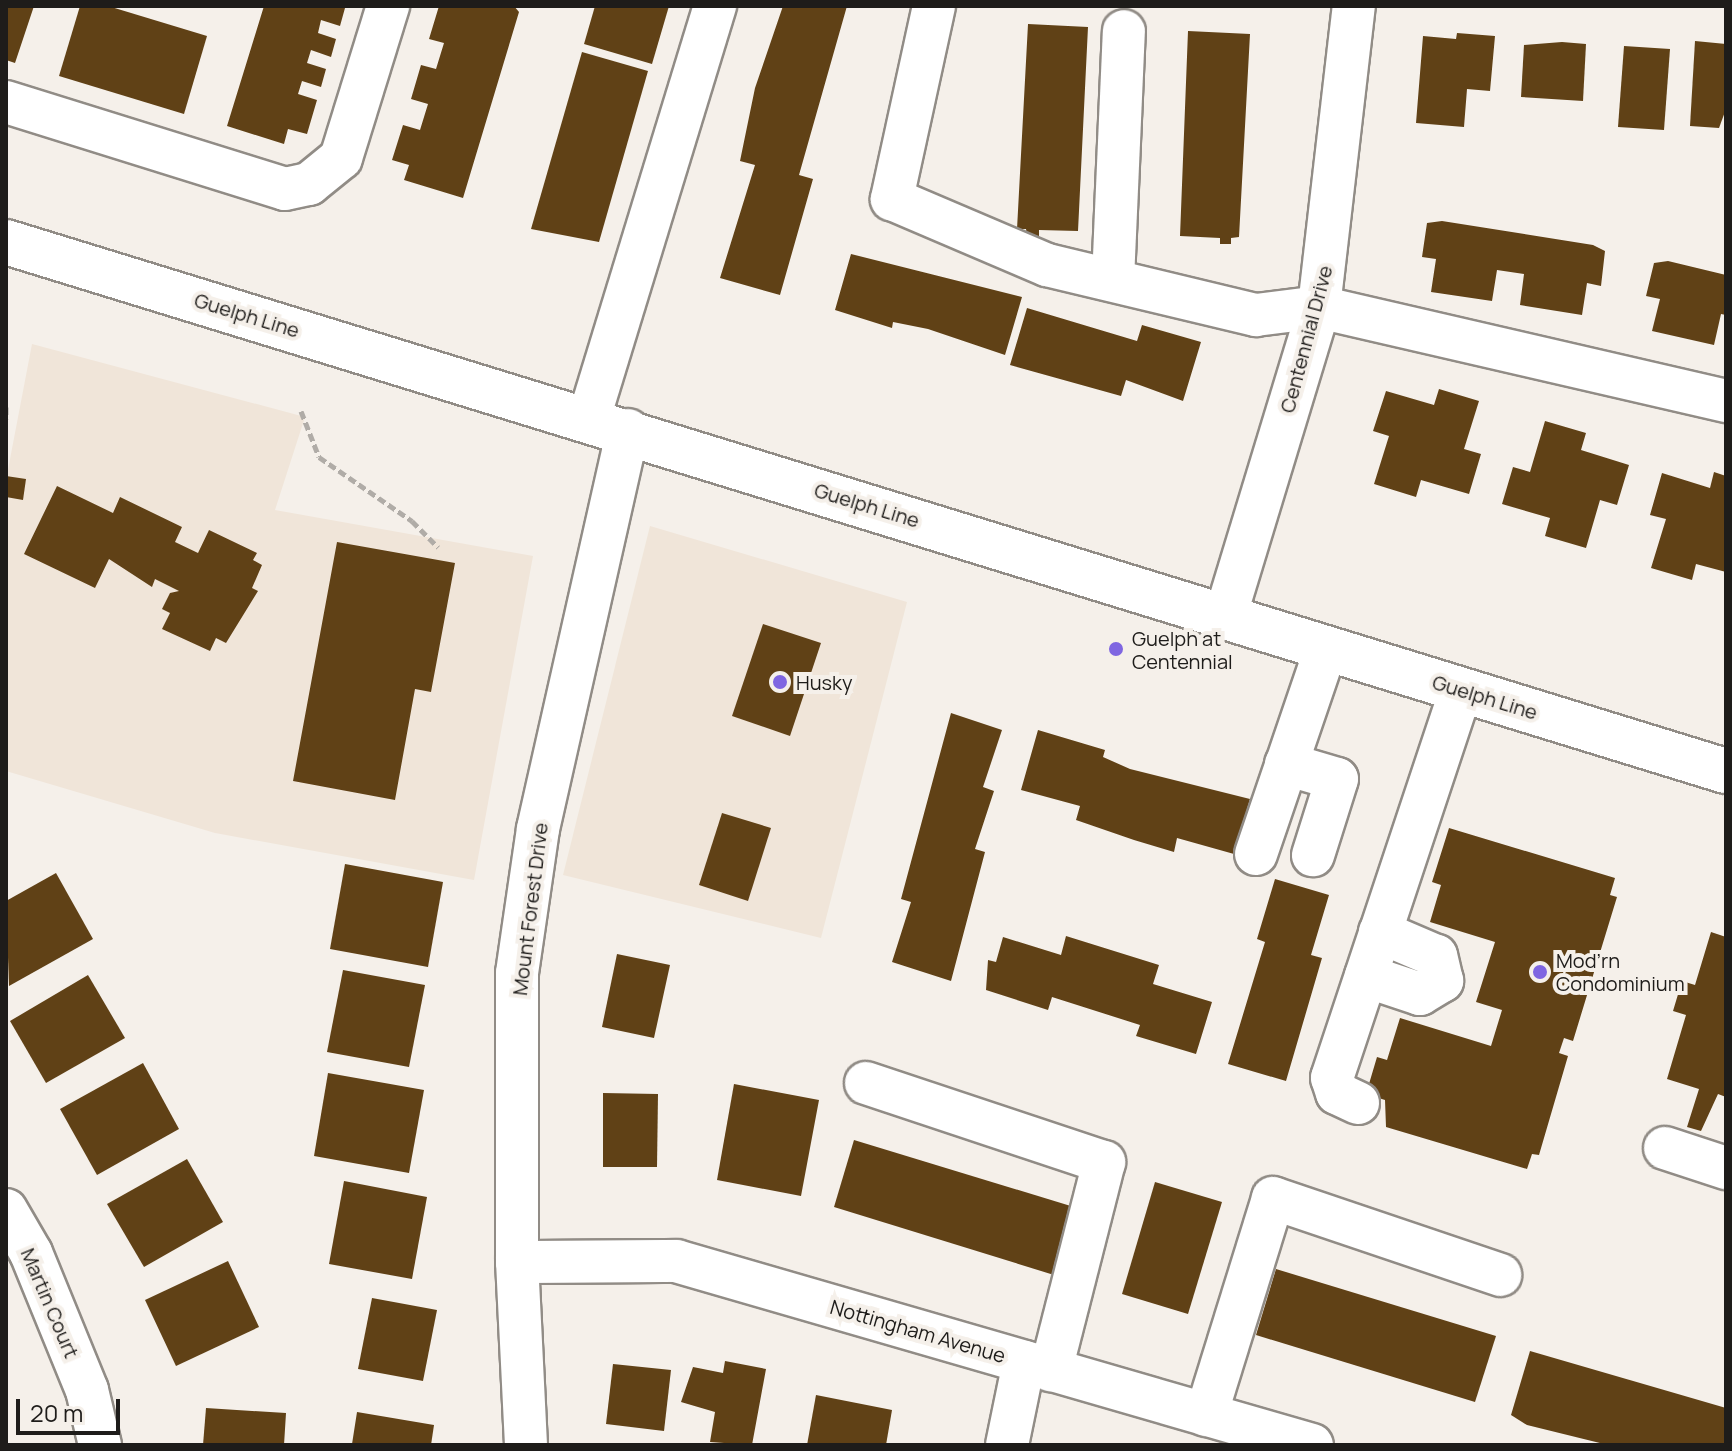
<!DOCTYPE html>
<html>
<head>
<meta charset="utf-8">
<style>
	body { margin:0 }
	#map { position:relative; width:1732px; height:1451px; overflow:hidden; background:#f5f0ea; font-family:Manrope,sans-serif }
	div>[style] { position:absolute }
	.built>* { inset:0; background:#f0e5d9 }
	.building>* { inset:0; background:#604116 }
	.path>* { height:5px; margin-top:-2.5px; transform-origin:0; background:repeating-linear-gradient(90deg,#b0aca7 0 8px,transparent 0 12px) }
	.roads { filter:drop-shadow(2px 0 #918c86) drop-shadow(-2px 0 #918c86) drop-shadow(0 2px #918c86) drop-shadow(0 -2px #918c86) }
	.minor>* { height:42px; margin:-21px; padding:0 21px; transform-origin:21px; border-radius:21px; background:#fff }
	.major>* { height:44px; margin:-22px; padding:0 22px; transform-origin:22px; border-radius:22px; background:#fff }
	.dots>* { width:22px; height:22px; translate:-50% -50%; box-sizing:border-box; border:4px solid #f5f0ea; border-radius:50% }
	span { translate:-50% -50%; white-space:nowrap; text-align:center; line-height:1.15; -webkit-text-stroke:8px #f5f0ea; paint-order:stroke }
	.street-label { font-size:20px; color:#1e1c1a }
	.poi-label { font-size:20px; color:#1e1c1a }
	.left { translate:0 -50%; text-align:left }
	.frame { position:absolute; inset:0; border:8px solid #1e1c1a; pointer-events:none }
	.scale { position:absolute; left:16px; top:1399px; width:104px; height:36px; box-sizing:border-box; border:4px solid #1e1c1a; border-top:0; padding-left:10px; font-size:24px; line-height:28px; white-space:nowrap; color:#1e1c1a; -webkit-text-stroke:6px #f5f0ea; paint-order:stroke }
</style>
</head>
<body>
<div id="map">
	<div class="built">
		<div style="clip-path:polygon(32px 344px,305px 417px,275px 510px,533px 556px,474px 880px,215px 833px,6px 771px,6px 480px)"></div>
		<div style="clip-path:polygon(650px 526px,907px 602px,821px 938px,563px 875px)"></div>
	</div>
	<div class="building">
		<div style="clip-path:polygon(6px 6px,34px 6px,15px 63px,6px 60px)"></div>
		<div style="clip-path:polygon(80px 6px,108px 6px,207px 36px,184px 114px,59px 76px)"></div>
		<div style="clip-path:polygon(264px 6px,345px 8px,340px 26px,321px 20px,318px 33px,336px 39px,331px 57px,311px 50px,307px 63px,326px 69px,321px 87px,302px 81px,298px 94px,317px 100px,307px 134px,288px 129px,284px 144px,227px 126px)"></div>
		<div style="clip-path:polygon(439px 6px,514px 6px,519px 12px,463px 198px,404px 180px,409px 165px,392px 160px,403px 125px,420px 130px,428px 104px,411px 99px,421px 65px,436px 69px,444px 43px,429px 39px)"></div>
		<div style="clip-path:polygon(595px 6px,669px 6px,652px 64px,584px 44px)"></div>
		<div style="clip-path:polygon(783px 6px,847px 6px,799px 175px,813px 179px,780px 295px,720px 278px,755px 165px,740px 161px,755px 88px)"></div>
		<div style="clip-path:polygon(1028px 24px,1088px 27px,1078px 231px,1039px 230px,1039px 236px,1027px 236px,1026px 229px,1017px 229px)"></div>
		<div style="clip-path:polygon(1188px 31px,1250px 34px,1239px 237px,1231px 238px,1231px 244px,1220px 244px,1220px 238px,1180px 236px)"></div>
		<div style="clip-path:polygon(1457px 33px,1495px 36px,1490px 91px,1467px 89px,1464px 127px,1416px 123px,1423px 36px,1456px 39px)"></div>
		<div style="clip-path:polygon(1695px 41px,1726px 44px,1726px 109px,1719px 128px,1690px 126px)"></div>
		<div style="clip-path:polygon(1562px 42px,1586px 44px,1583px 101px,1521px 97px,1524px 45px)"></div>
		<div style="clip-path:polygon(1624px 46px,1670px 49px,1664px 130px,1618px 127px)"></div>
		<div style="clip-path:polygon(582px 52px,648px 71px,599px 242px,531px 229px)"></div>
		<div style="clip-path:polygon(1442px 221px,1593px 245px,1605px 251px,1601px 286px,1587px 283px,1582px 315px,1520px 305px,1524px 274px,1497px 270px,1492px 301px,1431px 292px,1436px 259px,1422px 257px,1427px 223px)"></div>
		<div style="clip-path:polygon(851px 254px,1022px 297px,1005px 355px,928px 329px,893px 322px,892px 328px,835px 310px)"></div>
		<div style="clip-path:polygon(1668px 261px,1726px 275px,1726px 315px,1721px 314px,1714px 345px,1652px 331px,1660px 299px,1646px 296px,1654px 263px)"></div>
		<div style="clip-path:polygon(1027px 308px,1137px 341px,1142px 325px,1201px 342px,1183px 401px,1126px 380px,1121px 396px,1010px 365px)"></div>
		<div style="clip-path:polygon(1439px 389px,1479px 401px,1464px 449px,1481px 454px,1469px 494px,1421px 480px,1416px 497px,1374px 484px,1389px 436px,1373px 431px,1386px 391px,1434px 405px)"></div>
		<div style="clip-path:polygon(1545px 421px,1586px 433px,1581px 450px,1629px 465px,1617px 505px,1600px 500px,1586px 548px,1545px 536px,1550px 518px,1502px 504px,1513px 467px,1530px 472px)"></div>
		<div style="clip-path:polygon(1714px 472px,1726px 476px,1726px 572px,1696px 564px,1692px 580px,1651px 568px,1666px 519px,1650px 515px,1662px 473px,1710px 488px)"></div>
		<div style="clip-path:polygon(6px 476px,26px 479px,23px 500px,6px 497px)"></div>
		<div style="clip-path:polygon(57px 486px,113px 513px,120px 497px,182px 527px,175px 542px,198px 553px,209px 530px,257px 553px,253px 560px,262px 565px,252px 588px,258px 591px,226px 643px,216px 638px,210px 651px,162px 629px,170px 613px,162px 609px,170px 593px,179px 591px,155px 579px,152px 587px,109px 559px,95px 588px,24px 554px)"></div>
		<div style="clip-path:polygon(337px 542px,455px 563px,431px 692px,415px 689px,395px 800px,293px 781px)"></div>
		<div style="clip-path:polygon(763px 624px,821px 643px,790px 736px,732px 716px)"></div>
		<div style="clip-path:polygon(951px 713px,1002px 730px,983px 787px,994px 791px,975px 849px,985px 852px,951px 981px,892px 962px,911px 902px,901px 899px)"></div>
		<div style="clip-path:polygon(1038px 730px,1105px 750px,1103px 757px,1130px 769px,1250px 799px,1234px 854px,1177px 838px,1174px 852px,1134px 840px,1076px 820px,1080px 806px,1021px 790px)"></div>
		<div style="clip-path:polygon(722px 813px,771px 828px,748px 901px,699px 885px)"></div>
		<div style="clip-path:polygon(1449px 828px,1615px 878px,1610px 895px,1617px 897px,1573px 1041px,1564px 1038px,1559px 1053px,1568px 1056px,1539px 1155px,1532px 1154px,1527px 1169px,1386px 1127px,1385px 1100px,1366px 1094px,1377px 1057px,1387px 1060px,1400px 1018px,1491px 1046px,1502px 1010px,1476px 1002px,1495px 942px,1430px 922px,1441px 885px,1432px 882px)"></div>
		<div style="clip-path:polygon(345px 864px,443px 882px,428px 967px,330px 949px)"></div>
		<div style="clip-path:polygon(56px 873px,93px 939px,9px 986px,6px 901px)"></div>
		<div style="clip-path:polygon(1275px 879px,1329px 895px,1311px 955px,1322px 958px,1286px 1081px,1228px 1064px,1265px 942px,1257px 939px)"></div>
		<div style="clip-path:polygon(1711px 932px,1726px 937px,1726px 1097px,1718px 1094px,1701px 1131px,1687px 1127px,1699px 1089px,1667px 1079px,1686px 1015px,1673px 1011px,1682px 981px,1695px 985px)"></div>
		<div style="clip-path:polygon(1066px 936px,1159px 965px,1153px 984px,1212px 1002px,1196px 1054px,1136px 1036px,1140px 1025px,1052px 997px,1048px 1010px,986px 990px,988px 960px,996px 962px,1003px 937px,1061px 955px)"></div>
		<div style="clip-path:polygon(617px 954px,670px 965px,654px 1038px,602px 1027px)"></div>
		<div style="clip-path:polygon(343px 970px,425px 985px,409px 1067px,327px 1052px)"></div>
		<div style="clip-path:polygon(88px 975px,125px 1038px,46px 1083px,10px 1021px)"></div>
		<div style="clip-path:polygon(143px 1063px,179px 1129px,97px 1175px,60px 1109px)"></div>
		<div style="clip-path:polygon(328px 1073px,424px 1090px,409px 1173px,314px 1156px)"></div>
		<div style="clip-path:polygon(734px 1084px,819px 1100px,801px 1196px,717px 1180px)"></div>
		<div style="clip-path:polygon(603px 1093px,658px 1094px,657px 1167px,603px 1167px)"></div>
		<div style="clip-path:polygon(854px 1140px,1074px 1207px,1054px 1275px,834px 1207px)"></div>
		<div style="clip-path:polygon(187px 1159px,223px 1222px,144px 1267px,107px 1204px)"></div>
		<div style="clip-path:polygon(344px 1181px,427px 1197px,412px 1279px,329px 1264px)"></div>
		<div style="clip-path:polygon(1155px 1182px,1222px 1202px,1188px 1314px,1122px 1294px)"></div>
		<div style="clip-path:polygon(228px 1261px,259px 1327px,176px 1366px,145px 1300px)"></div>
		<div style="clip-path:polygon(1276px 1269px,1496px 1336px,1475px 1402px,1256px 1335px)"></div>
		<div style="clip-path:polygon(372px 1298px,437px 1310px,423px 1381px,358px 1369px)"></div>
		<div style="clip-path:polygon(1530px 1351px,1726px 1408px,1726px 1445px,1608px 1445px,1527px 1425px,1511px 1415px)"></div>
		<div style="clip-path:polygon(725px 1361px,766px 1369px,752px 1445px,710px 1442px,715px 1412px,681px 1402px,693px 1367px,723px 1373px)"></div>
		<div style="clip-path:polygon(613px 1364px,671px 1370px,664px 1431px,606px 1424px)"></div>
		<div style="clip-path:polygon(816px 1395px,892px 1410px,886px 1445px,807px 1445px)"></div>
		<div style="clip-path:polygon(206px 1408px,286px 1413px,284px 1445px,203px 1445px)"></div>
		<div style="clip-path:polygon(357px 1412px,434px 1425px,431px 1445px,352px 1444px)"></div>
	</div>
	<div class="path">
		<div style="left:6px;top:407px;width:12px;rotate:90deg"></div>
		<div style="left:301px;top:411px;width:49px;rotate:68.6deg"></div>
		<div style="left:319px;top:457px;width:113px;rotate:34.5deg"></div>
		<div style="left:412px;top:521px;width:37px;rotate:45deg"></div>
	</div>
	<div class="roads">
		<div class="minor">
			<div style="left:934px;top:6px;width:198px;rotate:102.3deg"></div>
			<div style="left:892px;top:199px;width:168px;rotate:23.1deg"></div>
			<div style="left:1047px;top:265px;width:215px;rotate:13.5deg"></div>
			<div style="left:1256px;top:315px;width:64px;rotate:-7.2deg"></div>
			<div style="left:1319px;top:307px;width:418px;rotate:13deg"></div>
			<div style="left:6px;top:102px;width:292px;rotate:17.3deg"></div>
			<div style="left:285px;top:189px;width:25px;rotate:-12deg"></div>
			<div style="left:309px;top:184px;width:41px;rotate:-39.1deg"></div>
			<div style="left:341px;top:158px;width:159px;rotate:-72.8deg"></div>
			<div style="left:1113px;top:280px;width:249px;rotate:-87.5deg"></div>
			<div style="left:589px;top:418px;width:431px;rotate:-73deg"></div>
			<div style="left:1225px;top:617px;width:324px;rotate:-73.1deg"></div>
			<div style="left:1319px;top:307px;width:303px;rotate:-83.4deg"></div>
			<div style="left:1286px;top:764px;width:53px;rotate:16.4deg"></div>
			<div style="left:1337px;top:779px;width:80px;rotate:107.5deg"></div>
			<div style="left:1256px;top:854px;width:218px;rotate:-71.2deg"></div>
			<div style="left:1366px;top:976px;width:57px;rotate:18.4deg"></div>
			<div style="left:1420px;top:994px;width:26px;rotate:-31deg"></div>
			<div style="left:1442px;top:981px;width:26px;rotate:-103deg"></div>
			<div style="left:1436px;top:956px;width:61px;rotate:-156.8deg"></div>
			<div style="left:866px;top:1083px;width:251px;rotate:18.4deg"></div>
			<div style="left:1104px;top:1162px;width:215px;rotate:104.3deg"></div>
			<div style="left:1358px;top:1103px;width:23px;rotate:-155deg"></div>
			<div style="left:1337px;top:1093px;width:16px;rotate:-108deg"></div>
			<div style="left:1332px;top:1078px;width:409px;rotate:-71.6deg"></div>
			<div style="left:1665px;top:1148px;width:64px;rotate:18.2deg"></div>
			<div style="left:6px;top:1210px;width:50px;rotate:59.8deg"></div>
			<div style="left:31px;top:1253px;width:148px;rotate:67.8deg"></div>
			<div style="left:87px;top:1390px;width:57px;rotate:76.7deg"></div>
			<div style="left:517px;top:1262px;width:159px;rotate:-0.4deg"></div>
			<div style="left:676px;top:1261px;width:662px;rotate:16.14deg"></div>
			<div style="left:1206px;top:1415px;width:227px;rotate:-72.8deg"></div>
			<div style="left:1273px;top:1198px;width:240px;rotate:18.7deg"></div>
			<div style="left:526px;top:1445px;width:183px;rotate:-92.8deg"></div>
			<div style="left:517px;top:1262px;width:289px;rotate:-90deg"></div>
			<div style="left:517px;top:973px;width:146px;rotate:-81.7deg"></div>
			<div style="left:538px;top:829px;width:409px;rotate:-77.3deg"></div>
			<div style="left:1007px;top:1445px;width:85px;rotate:-78.4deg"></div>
		</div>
		<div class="major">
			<div style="left:6px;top:242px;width:1800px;rotate:17.1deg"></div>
		</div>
	</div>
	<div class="dots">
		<div style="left:1116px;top:649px;background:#7f66e1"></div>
		<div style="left:780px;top:682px;background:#7f66e1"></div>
		<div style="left:1540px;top:972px;background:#7f66e1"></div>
	</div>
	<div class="street-label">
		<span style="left:247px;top:315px;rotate:17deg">Guelph Line</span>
		<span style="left:1306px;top:339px;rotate:-75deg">Centennial Drive</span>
		<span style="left:867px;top:505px;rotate:17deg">Guelph Line</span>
		<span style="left:1485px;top:697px;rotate:17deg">Guelph Line</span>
		<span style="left:530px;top:909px;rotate:-83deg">Mount Forest Drive</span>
		<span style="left:50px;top:1303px;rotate:67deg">Martin Court</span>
		<span style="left:918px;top:1331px;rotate:16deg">Nottingham Avenue</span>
	</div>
	<div class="poi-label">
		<span class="left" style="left:1132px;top:650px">Guelph at<br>Centennial</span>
		<span class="left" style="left:796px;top:682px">Husky</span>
		<span class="left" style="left:1556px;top:972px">Mod’rn<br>Condominium</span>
	</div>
	<div class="frame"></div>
	<div class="scale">20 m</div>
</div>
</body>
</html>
